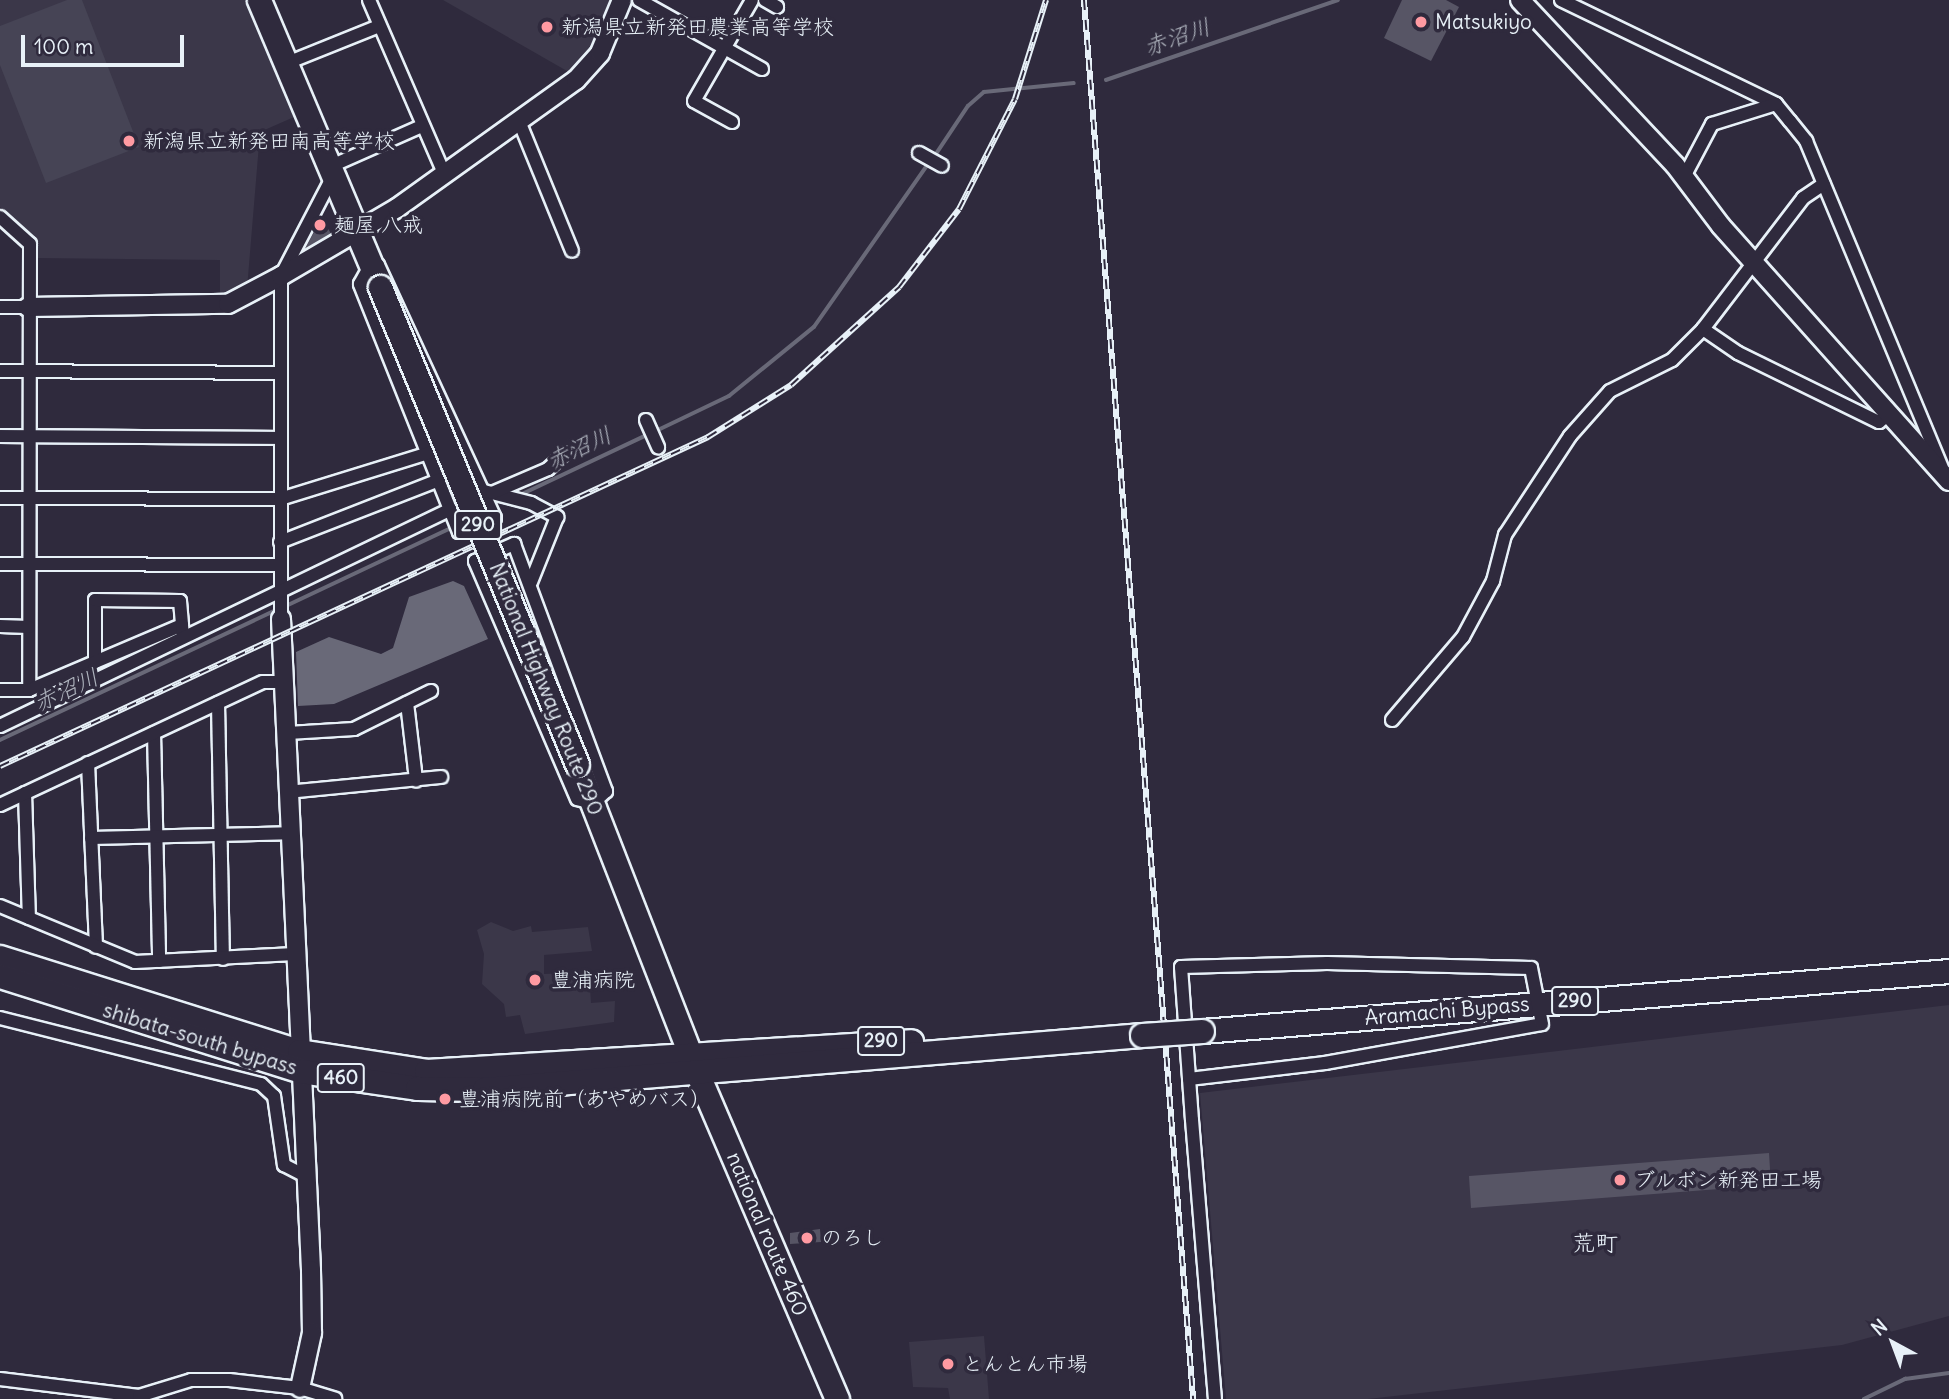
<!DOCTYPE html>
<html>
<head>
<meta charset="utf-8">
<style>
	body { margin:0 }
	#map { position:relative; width:1949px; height:1399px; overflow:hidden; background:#2f2a3d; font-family:Delius,"Klee One",sans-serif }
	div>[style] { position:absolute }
	.built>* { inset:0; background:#3b3749 }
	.green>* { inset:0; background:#464455 }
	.water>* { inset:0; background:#696978 }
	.stream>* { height:3.5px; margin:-1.75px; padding:0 1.75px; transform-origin:1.75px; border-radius:1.75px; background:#696978 }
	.building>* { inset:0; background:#575565 }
	.roads { filter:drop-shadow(2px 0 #e8f1f8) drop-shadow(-2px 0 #e8f1f8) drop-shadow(0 2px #e8f1f8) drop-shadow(0 -2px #e8f1f8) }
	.street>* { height:12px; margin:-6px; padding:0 6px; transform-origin:6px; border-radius:6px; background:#2f2a3d }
	.secondary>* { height:18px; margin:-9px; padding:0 9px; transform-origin:9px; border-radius:9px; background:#2f2a3d }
	.highway>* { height:23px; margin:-11.5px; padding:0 11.5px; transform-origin:11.5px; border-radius:11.5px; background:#2f2a3d }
	.rail>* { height:6px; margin-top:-3px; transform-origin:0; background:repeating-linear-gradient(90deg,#2f2a3d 0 10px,#e8f1f8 0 20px); box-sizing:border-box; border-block:2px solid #e8f1f8 }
	.bridges { filter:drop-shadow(2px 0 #e8f1f8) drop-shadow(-2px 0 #e8f1f8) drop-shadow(0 2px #e8f1f8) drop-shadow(0 -2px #e8f1f8) }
	.highway-bridge>* { height:23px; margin:-11.5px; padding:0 11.5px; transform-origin:11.5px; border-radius:11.5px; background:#2f2a3d }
	.dots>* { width:19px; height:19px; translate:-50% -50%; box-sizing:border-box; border:4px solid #2f2a3d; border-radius:50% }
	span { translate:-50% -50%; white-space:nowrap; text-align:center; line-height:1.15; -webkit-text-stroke:7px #2f2a3d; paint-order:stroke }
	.shield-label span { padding:2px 5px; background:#2f2a3d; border:2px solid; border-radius:5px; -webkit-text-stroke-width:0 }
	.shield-label { font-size:19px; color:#e8f1f8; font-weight:700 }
	.poi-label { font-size:21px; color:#e8f1f8 }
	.left { translate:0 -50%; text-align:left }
	.street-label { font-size:21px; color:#e8f1f8 }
	.water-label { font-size:23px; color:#afb4be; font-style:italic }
	.neighbourhood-label { font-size:23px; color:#e8f1f8 }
	.north { position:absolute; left:1858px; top:1308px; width:70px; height:70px; -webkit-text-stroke:5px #2f2a3d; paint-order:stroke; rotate:319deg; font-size:19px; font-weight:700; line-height:28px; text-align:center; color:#e8f1f8 }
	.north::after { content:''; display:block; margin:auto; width:24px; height:32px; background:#e8f1f8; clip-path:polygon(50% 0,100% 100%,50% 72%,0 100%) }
	.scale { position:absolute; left:21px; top:35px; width:163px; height:32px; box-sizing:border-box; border:4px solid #e8f1f8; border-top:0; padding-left:9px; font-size:21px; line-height:24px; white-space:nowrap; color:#e8f1f8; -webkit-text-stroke:5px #2f2a3d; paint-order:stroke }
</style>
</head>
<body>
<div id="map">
	<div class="built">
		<div style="clip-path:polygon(0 0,245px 0,294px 117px,260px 132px,247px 289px,220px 298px,220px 260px,36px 258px,38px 240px,0 207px)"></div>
		<div style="clip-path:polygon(443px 0,614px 0,594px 53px,574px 75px)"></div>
		<div style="clip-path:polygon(491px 922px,513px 931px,531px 926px,532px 932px,588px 927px,592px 951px,544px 955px,544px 974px,589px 972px,591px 1003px,615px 1001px,614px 1022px,525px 1034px,520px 1015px,506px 1017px,504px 1004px,482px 984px,484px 954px,477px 930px)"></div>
		<div style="clip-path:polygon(1949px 1005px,1949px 1316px,1842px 1345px,1368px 1399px,1226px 1399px,1200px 1093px)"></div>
		<div style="clip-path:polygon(984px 1336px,989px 1399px,950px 1399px,948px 1388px,913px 1387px,909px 1342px)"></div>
	</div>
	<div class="green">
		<div style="clip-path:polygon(67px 0,82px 0,139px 147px,46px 183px,0 65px,0 26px)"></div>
	</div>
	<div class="water">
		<div style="clip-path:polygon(453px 581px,464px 586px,488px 639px,334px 704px,298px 706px,296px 652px,329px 637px,381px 654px,393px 648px,409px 597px)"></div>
	</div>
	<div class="stream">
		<div style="left:1106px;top:80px;width:245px;rotate:-19deg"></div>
		<div style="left:934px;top:157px;width:61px;rotate:-56.3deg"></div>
		<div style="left:968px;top:106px;width:21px;rotate:-41deg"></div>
		<div style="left:984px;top:92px;width:90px;rotate:-5.7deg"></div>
		<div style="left:656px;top:431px;width:81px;rotate:-25.6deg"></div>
		<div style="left:729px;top:396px;width:109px;rotate:-39.1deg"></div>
		<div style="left:814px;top:327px;width:200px;rotate:-55deg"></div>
		<div style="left:520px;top:495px;width:143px;rotate:-25.3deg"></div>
		<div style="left:286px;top:606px;width:185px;rotate:-25.3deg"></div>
		<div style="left:0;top:740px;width:308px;rotate:-25.2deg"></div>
		<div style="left:1864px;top:1399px;width:46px;rotate:-26deg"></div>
		<div style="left:1905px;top:1379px;width:44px;rotate:-7.8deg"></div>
	</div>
	<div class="building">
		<div style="clip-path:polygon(1402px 0,1446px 0,1459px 7px,1431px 61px,1384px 38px)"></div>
		<div style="clip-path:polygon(322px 217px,331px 234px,305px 249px)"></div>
		<div style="clip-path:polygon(1769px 1153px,1771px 1185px,1471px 1208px,1469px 1176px)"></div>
		<div style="clip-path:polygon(820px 1229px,821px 1242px,790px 1244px,790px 1233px)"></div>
	</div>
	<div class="roads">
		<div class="street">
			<div style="left:369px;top:0;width:192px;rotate:66.6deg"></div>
			<div style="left:639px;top:0;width:141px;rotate:29.3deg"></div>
			<div style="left:765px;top:0;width:14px;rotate:30deg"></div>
			<div style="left:1561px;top:0;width:239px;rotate:25.8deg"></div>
			<div style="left:1776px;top:104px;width:22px;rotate:51deg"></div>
			<div style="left:1790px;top:121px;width:26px;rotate:51deg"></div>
			<div style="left:1806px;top:141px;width:353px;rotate:67.4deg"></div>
			<div style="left:287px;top:63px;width:99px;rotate:-21.9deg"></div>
			<div style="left:519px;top:121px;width:140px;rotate:67.8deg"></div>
			<div style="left:732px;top:122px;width:43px;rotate:-151.1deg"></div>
			<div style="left:694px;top:101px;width:116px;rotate:-60.1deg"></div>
			<div style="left:919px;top:153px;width:26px;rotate:29deg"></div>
			<div style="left:329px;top:167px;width:102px;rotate:-23.8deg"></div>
			<div style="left:1685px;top:175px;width:58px;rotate:-62.1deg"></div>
			<div style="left:1712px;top:124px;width:67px;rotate:-17.4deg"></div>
			<div style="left:0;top:217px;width:40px;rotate:42deg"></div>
			<div style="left:30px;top:244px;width:446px;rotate:90.1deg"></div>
			<div style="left:378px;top:265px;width:279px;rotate:65.2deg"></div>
			<div style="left:495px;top:518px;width:17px;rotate:152deg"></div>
			<div style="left:480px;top:526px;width:22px;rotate:164deg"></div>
			<div style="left:459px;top:532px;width:267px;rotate:-111.8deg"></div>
			<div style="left:360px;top:284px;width:21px;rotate:-61deg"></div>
			<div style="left:370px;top:266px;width:8px;rotate:-7deg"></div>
			<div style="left:0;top:307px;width:28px"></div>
			<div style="left:1703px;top:329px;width:42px;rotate:34.4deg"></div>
			<div style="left:1738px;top:353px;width:157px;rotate:26.1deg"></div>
			<div style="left:1879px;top:422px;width:13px;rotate:-39deg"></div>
			<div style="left:0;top:371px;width:281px;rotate:0.4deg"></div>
			<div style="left:646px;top:420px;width:30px;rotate:66deg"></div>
			<div style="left:0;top:436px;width:281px;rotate:0.4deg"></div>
			<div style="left:484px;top:491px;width:49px;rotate:14.3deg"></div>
			<div style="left:531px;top:503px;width:30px;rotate:28deg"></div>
			<div style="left:557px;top:517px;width:70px;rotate:111.8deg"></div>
			<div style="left:492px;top:493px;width:61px;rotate:-23.2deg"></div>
			<div style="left:548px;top:469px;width:23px;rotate:-43deg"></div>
			<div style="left:0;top:498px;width:280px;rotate:0.2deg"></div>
			<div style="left:280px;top:499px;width:156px;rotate:-17.2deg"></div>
			<div style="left:280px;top:542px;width:171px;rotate:-21.3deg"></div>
			<div style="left:514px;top:544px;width:264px;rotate:69.6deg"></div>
			<div style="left:606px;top:791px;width:18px;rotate:137deg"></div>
			<div style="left:593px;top:803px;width:16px;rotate:-166deg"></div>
			<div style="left:577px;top:799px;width:259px;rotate:-113.2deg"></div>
			<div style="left:475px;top:561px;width:43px;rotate:-23.6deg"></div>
			<div style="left:0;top:564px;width:279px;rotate:0.2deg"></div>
			<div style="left:281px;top:619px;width:343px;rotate:-90deg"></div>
			<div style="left:281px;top:276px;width:113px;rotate:-62.5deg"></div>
			<div style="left:0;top:626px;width:29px;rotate:2deg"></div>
			<div style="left:95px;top:662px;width:62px;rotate:-90deg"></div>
			<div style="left:95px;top:600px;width:85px;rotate:0.7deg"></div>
			<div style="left:180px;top:601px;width:24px;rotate:85deg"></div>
			<div style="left:0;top:690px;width:29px"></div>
			<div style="left:29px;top:690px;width:166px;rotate:-23deg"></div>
			<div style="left:182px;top:625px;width:11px;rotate:85deg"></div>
			<div style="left:218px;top:703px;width:256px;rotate:88.9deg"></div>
			<div style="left:407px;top:703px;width:78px;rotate:83.3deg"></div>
			<div style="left:1392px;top:720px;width:109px;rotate:-49.5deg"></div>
			<div style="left:1463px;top:637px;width:64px;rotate:-61.8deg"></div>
			<div style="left:1493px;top:581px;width:48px;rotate:-75.4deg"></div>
			<div style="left:1505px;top:535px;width:118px;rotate:-56.7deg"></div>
			<div style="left:1570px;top:436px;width:60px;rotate:-48.4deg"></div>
			<div style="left:1610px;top:391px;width:69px;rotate:-26.6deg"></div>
			<div style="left:1672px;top:360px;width:44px;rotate:-45deg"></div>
			<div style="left:1703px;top:329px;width:165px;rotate:-52.6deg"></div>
			<div style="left:1803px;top:198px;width:25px;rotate:-34deg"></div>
			<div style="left:0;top:726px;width:500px;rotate:-25.69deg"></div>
			<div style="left:154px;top:733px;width:228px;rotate:88.7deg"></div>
			<div style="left:288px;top:733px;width:66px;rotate:-3.5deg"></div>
			<div style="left:354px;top:729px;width:86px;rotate:-26.3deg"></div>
			<div style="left:88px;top:763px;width:184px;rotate:87.5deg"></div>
			<div style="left:288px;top:792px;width:154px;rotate:-5.6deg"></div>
			<div style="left:25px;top:793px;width:125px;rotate:88.2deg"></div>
			<div style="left:0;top:805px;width:290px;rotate:-25.1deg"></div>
			<div style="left:263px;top:682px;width:20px"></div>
			<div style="left:91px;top:838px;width:198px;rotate:-1.4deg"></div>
			<div style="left:0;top:906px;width:146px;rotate:22.5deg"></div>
			<div style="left:135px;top:962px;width:160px;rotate:-2.9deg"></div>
			<div style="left:0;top:1018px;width:269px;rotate:14.2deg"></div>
			<div style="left:261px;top:1084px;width:18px;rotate:43deg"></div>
			<div style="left:274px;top:1096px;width:70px;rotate:81.8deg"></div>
			<div style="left:284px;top:1165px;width:25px;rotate:27deg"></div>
			<div style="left:1189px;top:1079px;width:137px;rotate:-6.7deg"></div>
			<div style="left:1325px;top:1063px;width:220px;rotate:-10.2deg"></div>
			<div style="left:1542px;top:1024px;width:57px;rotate:-101.1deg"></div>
			<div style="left:1531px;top:968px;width:204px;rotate:-178.6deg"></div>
			<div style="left:1327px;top:963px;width:146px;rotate:178.4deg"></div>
			<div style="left:1181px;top:967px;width:153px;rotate:85.9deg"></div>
			<div style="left:1192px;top:1120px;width:280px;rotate:85.3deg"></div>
			<div style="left:0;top:1379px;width:140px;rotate:7deg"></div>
			<div style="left:139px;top:1396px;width:54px;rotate:-17.1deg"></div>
			<div style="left:191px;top:1380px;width:38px"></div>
			<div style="left:229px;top:1380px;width:71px;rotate:6.4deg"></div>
			<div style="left:300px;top:1388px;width:37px;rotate:17deg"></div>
		</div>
		<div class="secondary">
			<div style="left:1520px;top:0;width:226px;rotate:46.8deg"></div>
			<div style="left:1675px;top:165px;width:76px;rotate:53deg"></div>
			<div style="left:1721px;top:226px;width:342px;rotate:48.2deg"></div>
			<div style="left:28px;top:307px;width:200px;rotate:-0.9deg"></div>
			<div style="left:228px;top:304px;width:60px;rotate:-27.8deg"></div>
			<div style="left:281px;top:276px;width:134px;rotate:-30.4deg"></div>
			<div style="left:397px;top:208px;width:220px;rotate:-35.6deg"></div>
			<div style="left:576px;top:80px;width:36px;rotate:-48deg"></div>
			<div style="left:600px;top:53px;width:57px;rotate:-67.5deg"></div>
			<div style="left:281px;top:619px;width:652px;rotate:87.36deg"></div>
			<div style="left:311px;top:1270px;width:63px;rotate:89.1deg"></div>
			<div style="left:312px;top:1333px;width:56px;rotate:102.3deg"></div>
		</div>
		<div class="highway">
			<div style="left:259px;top:0;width:311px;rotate:67.1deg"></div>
			<div style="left:577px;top:764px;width:328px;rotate:68.7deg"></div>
			<div style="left:696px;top:1070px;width:358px;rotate:66.8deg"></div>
			<div style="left:0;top:957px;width:313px;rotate:17.5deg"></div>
			<div style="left:299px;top:1051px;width:129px;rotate:8.9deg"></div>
			<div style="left:426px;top:1071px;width:486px;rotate:-3.5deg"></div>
			<div style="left:0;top:976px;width:316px;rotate:17.5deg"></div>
			<div style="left:301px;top:1071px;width:117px;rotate:8.3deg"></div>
			<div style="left:417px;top:1088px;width:67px;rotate:0.9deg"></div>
			<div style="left:484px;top:1089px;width:660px;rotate:-4.69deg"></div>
			<div style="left:1202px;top:1031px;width:749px;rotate:-4.59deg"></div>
		</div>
	</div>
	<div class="rail">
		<div style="left:1084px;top:0;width:1403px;rotate:85.54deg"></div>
		<div style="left:0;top:766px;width:781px;rotate:-24.92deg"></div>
		<div style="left:708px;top:437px;width:98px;rotate:-32.1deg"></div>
		<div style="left:791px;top:385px;width:146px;rotate:-42.2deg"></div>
		<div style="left:899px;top:287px;width:98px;rotate:-52.4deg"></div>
		<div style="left:959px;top:209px;width:123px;rotate:-63deg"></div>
		<div style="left:1015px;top:99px;width:104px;rotate:-72.6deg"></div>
	</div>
	<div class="bridges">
		<div class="highway-bridge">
			<div style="left:380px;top:287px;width:516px;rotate:67.56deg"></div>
			<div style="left:1142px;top:1035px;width:60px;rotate:-3.8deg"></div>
		</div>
	</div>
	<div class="dots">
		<div style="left:1421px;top:22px;background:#ff9aa2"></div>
		<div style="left:547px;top:27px;background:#ff9aa2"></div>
		<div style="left:129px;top:141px;background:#ff9aa2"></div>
		<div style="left:320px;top:225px;background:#ff9aa2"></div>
		<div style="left:535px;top:980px;background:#ff9aa2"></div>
		<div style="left:445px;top:1099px;background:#ff9aa2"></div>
		<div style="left:1620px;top:1180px;background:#ff9aa2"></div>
		<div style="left:807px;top:1238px;background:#ff9aa2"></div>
		<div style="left:948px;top:1364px;background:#ff9aa2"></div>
	</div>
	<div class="shield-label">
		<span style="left:478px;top:525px">290</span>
		<span style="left:1575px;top:1001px">290</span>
		<span style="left:881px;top:1041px">290</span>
		<span style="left:341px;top:1078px">460</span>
	</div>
	<div class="poi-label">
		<span class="left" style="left:1435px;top:22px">Matsukiyo</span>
		<span class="left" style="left:561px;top:27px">新潟県立新発田農業高等学校</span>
		<span class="left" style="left:143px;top:141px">新潟県立新発田南高等学校</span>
		<span class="left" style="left:334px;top:225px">麺屋 八戒</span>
		<span class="left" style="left:551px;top:980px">豊浦病院</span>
		<span class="left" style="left:459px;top:1099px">豊浦病院前（あやめバス）</span>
		<span class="left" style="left:1634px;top:1180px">ブルボン新発田工場</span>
		<span class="left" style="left:821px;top:1238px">のろし</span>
		<span class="left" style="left:962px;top:1364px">とんとん市場</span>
	</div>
	<div class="street-label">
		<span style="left:546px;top:689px;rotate:68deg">National Highway Route 290</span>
		<span style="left:1447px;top:1011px;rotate:-5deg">Aramachi Bypass</span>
		<span style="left:200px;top:1039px;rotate:17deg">shibata-south bypass</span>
		<span style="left:767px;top:1234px;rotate:67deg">national route 460</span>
	</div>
	<div class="water-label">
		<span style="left:1177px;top:37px;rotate:-19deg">赤沼川</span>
		<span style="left:579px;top:448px;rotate:-25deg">赤沼川</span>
		<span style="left:66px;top:690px;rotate:-25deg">赤沼川</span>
	</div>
	<div class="neighbourhood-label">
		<span style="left:1595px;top:1243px">荒町</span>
	</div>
	<div class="north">N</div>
	<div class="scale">100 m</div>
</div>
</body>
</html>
